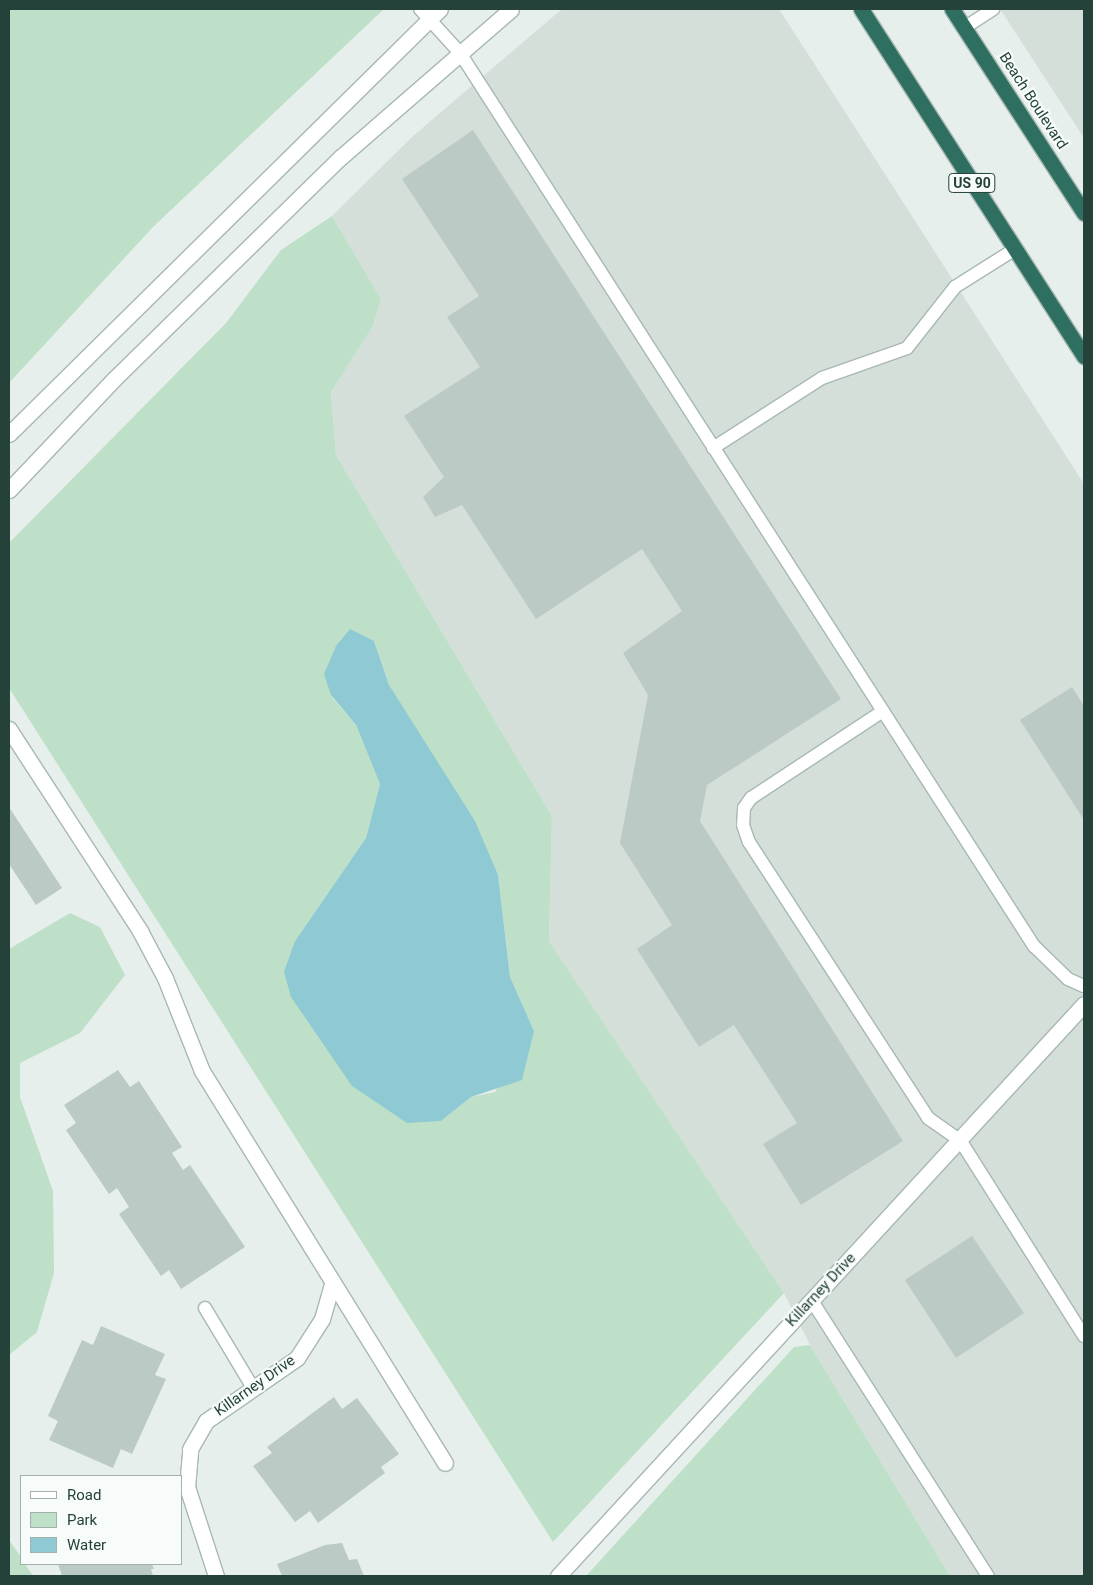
<!DOCTYPE html>
<html>
<head>
<meta charset="utf-8">
<style>
	body { margin:0 }
	#map { position:relative; width:1093px; height:1585px; overflow:hidden; background:#e6efeb; font-family:Roboto,sans-serif }
	div>[style] { position:absolute }
	.built>* { inset:0; background:#d4dfda }
	.green>* { inset:0; background:#bfe0c8 }
	.water>* { inset:0; background:#8ec9d4 }
	.building>* { inset:0; background:#bbcac4 }
	.roads { filter:drop-shadow(1px 0 #a8b8b2) drop-shadow(-1px 0 #a8b8b2) drop-shadow(0 1px #a8b8b2) drop-shadow(0 -1px #a8b8b2) }
	.lane>* { height:12px; margin:-6px; padding:0 6px; transform-origin:6px; border-radius:6px; background:#fff }
	.street>* { height:15px; margin:-7.5px; padding:0 7.5px; transform-origin:7.5px; border-radius:7.5px; background:#fff }
	.highway>* { height:15px; margin:-7.5px; padding:0 7.5px; transform-origin:7.5px; border-radius:7.5px; background:#2f6f62 }
	span { translate:-50% -50%; white-space:nowrap; text-align:center; line-height:1.15; -webkit-text-stroke:4.5px #f7fbf9; paint-order:stroke }
	.shield-label span { padding:1px 4px; background:#f7fbf9; border:1px solid; border-radius:4px; -webkit-text-stroke-width:0 }
	.shield-label { font-size:14px; color:#24423a; font-weight:700 }
	.street-label { font-size:15px; color:#24423a }
	.frame { position:absolute; inset:0; border:10px solid #24423a; pointer-events:none }
	.legend { position:absolute; left:20px; top:1475px; width:162px; height:90px; box-sizing:border-box; background:#f7fbf9; border:1px solid #a3b1ad; margin:0; padding:6px 9px; list-style:none; font-size:15px; color:#24423a }
	.legend li { display:flex; align-items:center; gap:10px; height:25px }
	.legend b { width:25px; border:1px solid #a3b1ad }
</style>
</head>
<body>
<div id="map">
	<div class="built">
		<div style="clip-path:polygon(562px 9px,779px 9px,1084px 484px,1084px 1576px,950px 1576px,810px 1345px,784px 1293px,549px 941px,552px 816px,336px 455px,331px 392px,373px 326px,381px 299px,332px 216px,413px 136px)"></div>
		<div style="clip-path:polygon(1000px 9px,1084px 9px,1084px 138px)"></div>
	</div>
	<div class="green">
		<div style="clip-path:polygon(9px 9px,384px 9px,154px 226px,9px 383px)"></div>
		<div style="clip-path:polygon(evenodd,332px 216px,381px 299px,373px 326px,331px 392px,336px 455px,552px 816px,549px 941px,784px 1293px,553px 1542px,9px 688px,9px 543px,226px 323px,281px 250px,332px 216px,374px 641px,389px 685px,498px 875px,510px 977px,534px 1031px,495px 1092px,471px 1097px,441px 1121px,295px 941px,366px 838px,380px 784px,356px 725px,331px 696px,374px 641px)"></div>
		<div style="clip-path:polygon(70px 913px,100px 927px,125px 975px,80px 1033px,20px 1063px,20px 1097px,53px 1191px,54px 1273px,37px 1332px,9px 1355px,9px 949px)"></div>
		<div style="clip-path:polygon(810px 1345px,950px 1576px,586px 1576px,794px 1347px)"></div>
		<div style="clip-path:polygon(9px 1540px,21px 1557px,21px 1564px,25px 1564px,33px 1576px,9px 1576px)"></div>
	</div>
	<div class="water">
		<div style="clip-path:polygon(350px 629px,374px 641px,389px 685px,475px 821px,498px 875px,510px 977px,534px 1031px,522px 1080px,471px 1097px,441px 1121px,407px 1123px,352px 1086px,291px 997px,284px 972px,295px 941px,366px 838px,380px 784px,356px 725px,331px 695px,324px 674px,336px 646px)"></div>
	</div>
	<div class="building">
		<div style="clip-path:polygon(473px 130px,841px 699px,707px 785px,700px 821px,903px 1141px,801px 1205px,763px 1144px,797px 1123px,734px 1025px,699px 1047px,637px 949px,672px 925px,620px 843px,648px 695px,623px 653px,682px 611px,642px 549px,536px 619px,462px 505px,435px 517px,423px 497px,444px 477px,404px 416px,480px 367px,447px 317px,479px 296px,402px 179px)"></div>
		<div style="clip-path:polygon(1072px 687px,1084px 706px,1084px 820px,1020px 720px)"></div>
		<div style="clip-path:polygon(9px 807px,62px 888px,36px 905px,9px 864px)"></div>
		<div style="clip-path:polygon(118px 1070px,130px 1087px,139px 1081px,182px 1147px,172px 1153px,183px 1170px,190px 1165px,245px 1247px,181px 1289px,169px 1270px,161px 1276px,119px 1214px,129px 1207px,117px 1188px,109px 1194px,66px 1130px,76px 1123px,64px 1105px)"></div>
		<div style="clip-path:polygon(972px 1236px,1024px 1313px,956px 1358px,905px 1280px)"></div>
		<div style="clip-path:polygon(101px 1326px,165px 1354px,155px 1375px,166px 1379px,132px 1454px,121px 1449px,113px 1468px,49px 1440px,58px 1421px,48px 1416px,82px 1340px,93px 1345px)"></div>
		<div style="clip-path:polygon(334px 1397px,342px 1409px,357px 1398px,399px 1454px,381px 1467px,385px 1473px,318px 1523px,310px 1511px,295px 1522px,253px 1466px,272px 1453px,267px 1447px)"></div>
		<div style="clip-path:polygon(342px 1543px,349px 1560px,357px 1559px,364px 1576px,282px 1576px,277px 1564px,325px 1545px)"></div>
		<div style="clip-path:polygon(58px 1564px,152px 1564px,154px 1569px,151px 1569px,153px 1576px,62px 1576px)"></div>
	</div>
	<div class="roads">
		<div class="lane">
			<div style="left:420px;top:9px;width:59px;rotate:47.7deg"></div>
			<div style="left:460px;top:53px;width:1062px;rotate:57.27deg"></div>
			<div style="left:1034px;top:946px;width:47px;rotate:44.1deg"></div>
			<div style="left:1068px;top:979px;width:17px;rotate:24deg"></div>
			<div style="left:964px;top:28px;width:35px;rotate:-33deg"></div>
			<div style="left:713px;top:448px;width:130px;rotate:-32.7deg"></div>
			<div style="left:822px;top:378px;width:90px;rotate:-19.4deg"></div>
			<div style="left:907px;top:348px;width:78px;rotate:-51.8deg"></div>
			<div style="left:955px;top:287px;width:71px;rotate:-32.3deg"></div>
			<div style="left:883px;top:711px;width:158px;rotate:146.6deg"></div>
			<div style="left:751px;top:798px;width:12px;rotate:125deg"></div>
			<div style="left:744px;top:808px;width:17px;rotate:93deg"></div>
			<div style="left:743px;top:825px;width:18px;rotate:71deg"></div>
			<div style="left:749px;top:842px;width:329px;rotate:57deg"></div>
			<div style="left:928px;top:1118px;width:39px;rotate:35deg"></div>
			<div style="left:960px;top:1140px;width:232px;rotate:57.7deg"></div>
			<div style="left:812px;top:1301px;width:326px;rotate:57.4deg"></div>
			<div style="left:205px;top:1308px;width:93px;rotate:59deg"></div>
		</div>
		<div class="street">
			<div style="left:9px;top:434px;width:605px;rotate:-44.6deg"></div>
			<div style="left:9px;top:490px;width:153px;rotate:-46.6deg"></div>
			<div style="left:114px;top:379px;width:318px;rotate:-44.4deg"></div>
			<div style="left:341px;top:157px;width:225px;rotate:-41deg"></div>
			<div style="left:9px;top:729px;width:241px;rotate:57deg"></div>
			<div style="left:140px;top:931px;width:53px;rotate:62deg"></div>
			<div style="left:165px;top:978px;width:100px;rotate:68.3deg"></div>
			<div style="left:202px;top:1071px;width:461px;rotate:58.2deg"></div>
			<div style="left:216px;top:1576px;width:94px;rotate:-108deg"></div>
			<div style="left:187px;top:1487px;width:38px;rotate:-85deg"></div>
			<div style="left:190px;top:1449px;width:32px;rotate:-60deg"></div>
			<div style="left:206px;top:1421px;width:111px;rotate:-34.7deg"></div>
			<div style="left:297px;top:1358px;width:46px;rotate:-57.3deg"></div>
			<div style="left:322px;top:1319px;width:37px;rotate:-74deg"></div>
			<div style="left:558px;top:1576px;width:777px;rotate:-47.4deg"></div>
		</div>
		<div class="highway">
			<div style="left:861px;top:9px;width:413px;rotate:57.3deg"></div>
			<div style="left:952px;top:9px;width:243px;rotate:57.1deg"></div>
		</div>
	</div>
	<div class="shield-label">
		<span style="left:972px;top:183px">US 90</span>
	</div>
	<div class="street-label">
		<span style="left:1033px;top:101px;rotate:57deg">Beach Boulevard</span>
		<span style="left:821px;top:1290px;rotate:-47deg">Killarney Drive</span>
		<span style="left:255px;top:1386px;rotate:-35deg">Killarney Drive</span>
	</div>
	<div class="frame"></div>
	<ul class="legend">
	<li><b style="height:6px;background:#fff"></b>Road</li>
	<li><b style="height:14px;background:#bfe0c8"></b>Park</li>
	<li><b style="height:14px;background:#8ec9d4"></b>Water</li>
	</ul>
</div>
</body>
</html>
